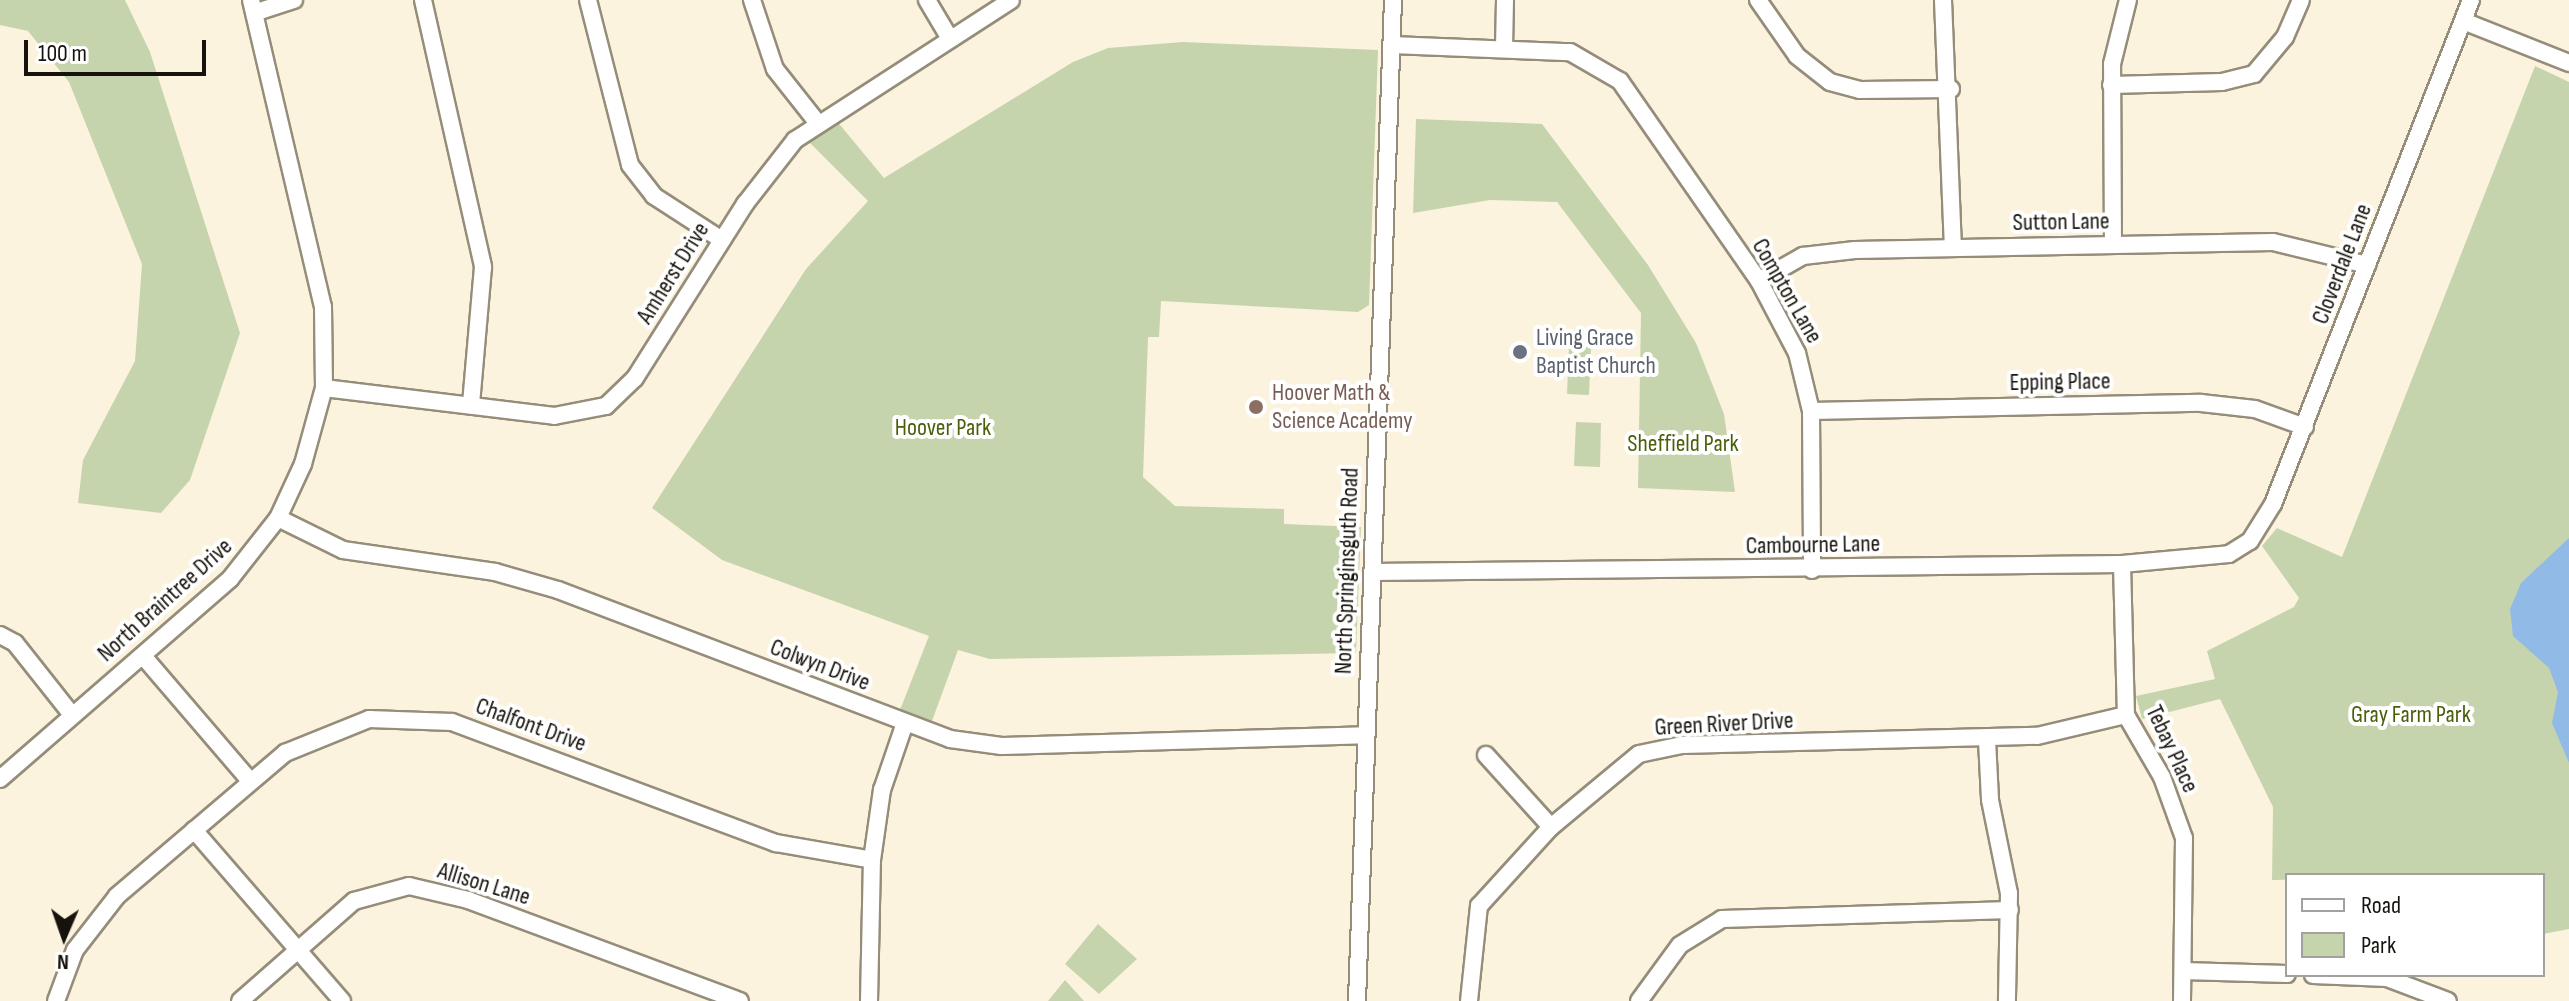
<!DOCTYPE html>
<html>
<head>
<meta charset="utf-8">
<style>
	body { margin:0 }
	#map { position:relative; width:2569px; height:1001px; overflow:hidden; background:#fcf3de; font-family:"Sofia Sans Condensed",sans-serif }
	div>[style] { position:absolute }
	.green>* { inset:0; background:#c6d4ae }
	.water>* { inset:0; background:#91bbe6 }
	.roads { filter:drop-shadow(2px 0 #958d7a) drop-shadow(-2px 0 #958d7a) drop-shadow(0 2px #958d7a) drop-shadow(0 -2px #958d7a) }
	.minor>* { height:16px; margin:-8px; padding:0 8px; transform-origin:8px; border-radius:8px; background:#fff }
	.dots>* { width:22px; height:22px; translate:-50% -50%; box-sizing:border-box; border:4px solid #fff; border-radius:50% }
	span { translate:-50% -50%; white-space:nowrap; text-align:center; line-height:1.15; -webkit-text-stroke:8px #fff; paint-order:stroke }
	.street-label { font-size:24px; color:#16130c }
	.worship-label { font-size:24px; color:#5b616d }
	.left { translate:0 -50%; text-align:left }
	.education-label { font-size:24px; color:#785e54 }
	.park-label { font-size:24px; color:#495f09 }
	.legend { position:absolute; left:2285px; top:873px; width:260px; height:104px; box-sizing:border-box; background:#fff; border:2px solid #a2a19e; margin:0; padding:10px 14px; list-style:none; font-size:24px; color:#16130c }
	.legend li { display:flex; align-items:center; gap:16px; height:40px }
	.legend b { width:40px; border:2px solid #a2a19e }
	.north { position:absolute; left:24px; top:897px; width:80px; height:80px; -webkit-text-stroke:6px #fff; paint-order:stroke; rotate:182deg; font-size:22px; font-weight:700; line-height:32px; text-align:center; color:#16130c }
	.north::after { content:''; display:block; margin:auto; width:28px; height:36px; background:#16130c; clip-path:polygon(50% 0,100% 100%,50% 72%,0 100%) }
	.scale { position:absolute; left:24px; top:40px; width:182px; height:36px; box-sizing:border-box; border:4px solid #16130c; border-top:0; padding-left:10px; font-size:24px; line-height:28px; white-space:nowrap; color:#16130c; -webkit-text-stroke:6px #fff; paint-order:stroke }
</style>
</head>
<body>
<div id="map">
	<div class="green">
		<div style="clip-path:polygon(0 0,125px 0,150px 52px,240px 333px,190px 480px,161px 513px,78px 503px,83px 460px,135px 361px,142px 264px,69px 82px,28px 31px,0 25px)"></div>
		<div style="clip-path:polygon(1183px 42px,1378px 50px,1369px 305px,1358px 312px,1161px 301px,1159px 337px,1148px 337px,1143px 477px,1175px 506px,1284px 509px,1284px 524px,1361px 527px,1356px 653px,990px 659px,958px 650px,932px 721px,900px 710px,929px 636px,722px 560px,652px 508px,806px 269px,868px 201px,808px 141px,836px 120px,884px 178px,1073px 62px,1108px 48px)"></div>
		<div style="clip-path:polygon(2535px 66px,2569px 82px,2569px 929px,2543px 934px,2543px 875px,2272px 880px,2273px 807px,2220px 699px,2142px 719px,2136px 696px,2215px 679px,2207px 651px,2294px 607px,2299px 598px,2262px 546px,2277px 528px,2342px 557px)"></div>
		<div style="clip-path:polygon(1416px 119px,1542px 124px,1648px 265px,1696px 343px,1724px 414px,1735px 492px,1638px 488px,1641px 313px,1557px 202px,1490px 200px,1413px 213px)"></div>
		<div style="clip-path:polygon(1569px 345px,1591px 346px,1589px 395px,1567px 394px)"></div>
		<div style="clip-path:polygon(1576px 422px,1601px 423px,1600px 467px,1574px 466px)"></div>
		<div style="clip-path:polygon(1098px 924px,1137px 959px,1099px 994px,1065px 964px)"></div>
		<div style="clip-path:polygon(1065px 980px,1084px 1001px,1048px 1001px)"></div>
	</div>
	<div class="water">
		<div style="clip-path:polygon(2569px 538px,2569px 763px,2552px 723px,2558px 692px,2549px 668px,2513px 636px,2510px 609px,2521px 583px)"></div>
	</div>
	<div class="roads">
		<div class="minor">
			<div style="left:423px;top:0;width:274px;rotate:77.3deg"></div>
			<div style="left:483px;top:267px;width:139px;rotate:95deg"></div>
			<div style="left:588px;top:0;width:170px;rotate:75.7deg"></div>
			<div style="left:630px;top:165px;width:39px;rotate:52deg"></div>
			<div style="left:654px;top:196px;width:81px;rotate:32.9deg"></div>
			<div style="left:752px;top:0;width:73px;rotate:71.6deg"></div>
			<div style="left:775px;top:69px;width:66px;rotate:51.7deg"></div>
			<div style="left:927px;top:0;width:43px;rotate:59.3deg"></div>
			<div style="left:1758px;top:0;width:68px;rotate:55.1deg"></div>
			<div style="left:1797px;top:56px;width:42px;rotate:38.2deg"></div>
			<div style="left:1830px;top:82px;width:31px;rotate:15deg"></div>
			<div style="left:1860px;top:90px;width:91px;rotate:-0.6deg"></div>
			<div style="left:1943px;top:0;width:248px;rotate:87.7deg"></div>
			<div style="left:257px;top:12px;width:39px;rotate:-18deg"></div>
			<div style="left:2463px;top:21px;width:114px;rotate:21.6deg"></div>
			<div style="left:1392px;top:45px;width:178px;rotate:2.3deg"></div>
			<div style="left:1570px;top:52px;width:58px;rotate:30.1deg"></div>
			<div style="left:1620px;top:81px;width:244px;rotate:55.2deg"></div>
			<div style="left:1759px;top:281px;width:81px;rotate:62.2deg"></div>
			<div style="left:1797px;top:353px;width:60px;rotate:76.4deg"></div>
			<div style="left:1811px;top:411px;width:159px;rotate:89.6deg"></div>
			<div style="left:1504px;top:48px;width:48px;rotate:-88.8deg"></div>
			<div style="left:2111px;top:85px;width:111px;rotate:-1.5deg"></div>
			<div style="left:2222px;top:82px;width:33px;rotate:-14deg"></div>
			<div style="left:2254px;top:74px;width:48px;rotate:-50deg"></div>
			<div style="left:2285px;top:37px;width:40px;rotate:-66.6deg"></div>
			<div style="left:2113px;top:245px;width:181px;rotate:-90.3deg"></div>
			<div style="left:2112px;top:64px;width:66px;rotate:-76deg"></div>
			<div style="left:1759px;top:281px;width:51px;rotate:-29.6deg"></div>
			<div style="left:1803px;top:256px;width:52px;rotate:-6.6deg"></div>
			<div style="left:1855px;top:250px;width:418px;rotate:-1.1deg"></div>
			<div style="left:2273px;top:242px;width:97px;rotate:13.7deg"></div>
			<div style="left:324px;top:388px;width:232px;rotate:6.9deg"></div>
			<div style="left:554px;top:416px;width:53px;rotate:-10.9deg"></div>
			<div style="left:606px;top:406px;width:40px;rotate:-44deg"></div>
			<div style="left:635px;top:378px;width:206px;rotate:-57.7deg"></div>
			<div style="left:745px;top:204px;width:81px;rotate:-52deg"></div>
			<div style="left:795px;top:140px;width:257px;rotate:-32.9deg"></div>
			<div style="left:1811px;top:411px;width:390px;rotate:-1.2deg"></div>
			<div style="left:2201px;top:403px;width:54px;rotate:6.3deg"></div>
			<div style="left:2255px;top:409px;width:53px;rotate:19.8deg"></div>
			<div style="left:278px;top:518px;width:72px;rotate:26.2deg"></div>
			<div style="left:343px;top:550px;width:154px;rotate:8.2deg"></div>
			<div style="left:495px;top:572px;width:66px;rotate:15.9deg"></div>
			<div style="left:558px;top:590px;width:419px;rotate:20.8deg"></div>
			<div style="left:950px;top:739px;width:52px;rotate:7.7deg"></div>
			<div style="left:1002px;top:746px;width:363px;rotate:-1.7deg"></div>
			<div style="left:2122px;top:564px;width:151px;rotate:88.5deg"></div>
			<div style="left:2126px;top:715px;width:72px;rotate:59.9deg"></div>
			<div style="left:2162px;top:777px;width:65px;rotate:70.2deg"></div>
			<div style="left:2184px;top:838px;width:163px;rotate:90.7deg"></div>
			<div style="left:1372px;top:572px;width:750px;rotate:-0.61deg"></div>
			<div style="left:2122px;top:564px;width:107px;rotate:-5.3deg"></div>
			<div style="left:2229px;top:554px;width:25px;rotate:-32deg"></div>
			<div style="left:2250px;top:541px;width:44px;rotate:-58.1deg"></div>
			<div style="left:2273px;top:504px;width:541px;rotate:-68.55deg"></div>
			<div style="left:0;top:635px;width:17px;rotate:28deg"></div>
			<div style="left:15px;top:643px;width:92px;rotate:51.6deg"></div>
			<div style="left:143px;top:656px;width:165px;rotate:49.4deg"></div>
			<div style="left:1987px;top:740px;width:60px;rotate:87.1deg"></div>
			<div style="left:1990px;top:800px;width:95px;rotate:78.5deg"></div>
			<div style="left:2009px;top:893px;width:108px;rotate:91.1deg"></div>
			<div style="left:1486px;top:755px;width:97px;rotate:47.9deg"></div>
			<div style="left:0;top:779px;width:305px;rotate:-41deg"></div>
			<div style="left:230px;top:579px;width:78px;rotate:-51.8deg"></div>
			<div style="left:278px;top:518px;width:60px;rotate:-65.2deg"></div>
			<div style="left:303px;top:464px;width:79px;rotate:-74.6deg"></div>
			<div style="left:324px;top:388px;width:81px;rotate:-90.7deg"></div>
			<div style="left:323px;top:307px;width:315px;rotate:-103.2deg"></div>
			<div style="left:194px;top:830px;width:226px;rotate:49.1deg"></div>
			<div style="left:2183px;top:971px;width:104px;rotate:1.7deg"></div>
			<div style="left:2313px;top:975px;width:74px;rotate:2.3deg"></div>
			<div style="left:2387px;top:978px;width:65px;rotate:20.7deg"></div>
			<div style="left:56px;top:1001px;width:54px;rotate:-69.6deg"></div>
			<div style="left:75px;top:950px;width:68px;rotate:-52.1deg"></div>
			<div style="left:117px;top:896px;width:221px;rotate:-40.4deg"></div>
			<div style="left:285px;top:753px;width:91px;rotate:-22deg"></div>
			<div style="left:369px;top:719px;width:83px;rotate:2.1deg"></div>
			<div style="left:452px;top:722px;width:346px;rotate:20.5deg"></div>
			<div style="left:776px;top:843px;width:97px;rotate:10deg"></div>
			<div style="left:240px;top:1001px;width:152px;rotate:-41.3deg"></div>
			<div style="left:354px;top:901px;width:57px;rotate:-15.3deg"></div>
			<div style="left:409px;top:886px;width:61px;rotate:13.3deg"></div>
			<div style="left:468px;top:900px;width:290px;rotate:20.4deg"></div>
			<div style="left:869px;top:1001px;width:141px;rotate:-88.8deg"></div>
			<div style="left:872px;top:860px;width:71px;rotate:-81.9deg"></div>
			<div style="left:882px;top:790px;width:71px;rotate:-71.1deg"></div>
			<div style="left:1357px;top:1001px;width:1002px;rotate:-87.94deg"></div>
			<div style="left:1469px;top:1001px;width:96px;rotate:-84deg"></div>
			<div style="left:1479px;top:906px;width:107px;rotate:-47.7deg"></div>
			<div style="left:1551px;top:827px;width:114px;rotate:-39.7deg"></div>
			<div style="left:1639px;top:754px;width:44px;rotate:-11.8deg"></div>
			<div style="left:1682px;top:745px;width:355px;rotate:-1.5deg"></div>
			<div style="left:2037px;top:736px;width:91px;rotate:-13.3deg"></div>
			<div style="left:1639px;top:1001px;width:69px;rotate:-53.8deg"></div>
			<div style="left:1680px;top:945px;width:49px;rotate:-31.8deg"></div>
			<div style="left:1722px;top:919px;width:288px;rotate:-1.8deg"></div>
		</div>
	</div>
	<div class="dots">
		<div style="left:1520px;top:352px;background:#6b7280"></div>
		<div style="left:1256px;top:407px;background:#8d6e63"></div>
	</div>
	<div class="street-label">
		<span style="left:2061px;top:222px;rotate:-1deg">Sutton Lane</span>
		<span style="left:2342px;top:264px;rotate:-69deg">Cloverdale Lane</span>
		<span style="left:673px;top:273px;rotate:-58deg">Amherst Drive</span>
		<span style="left:1787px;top:291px;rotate:60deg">Compton Lane</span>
		<span style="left:2060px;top:382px;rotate:-1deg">Epping Place</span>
		<span style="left:1813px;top:545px;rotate:-1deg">Cambourne Lane</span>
		<span style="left:1347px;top:571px;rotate:-88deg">North Springinsguth Road</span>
		<span style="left:165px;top:600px;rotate:-42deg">North Braintree Drive</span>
		<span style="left:820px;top:665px;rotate:21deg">Colwyn Drive</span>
		<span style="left:1724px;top:724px;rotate:-3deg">Green River Drive</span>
		<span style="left:531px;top:725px;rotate:20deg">Chalfont Drive</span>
		<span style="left:2172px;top:749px;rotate:65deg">Tebay Place</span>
		<span style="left:484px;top:884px;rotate:17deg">Allison Lane</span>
	</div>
	<div class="worship-label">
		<span class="left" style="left:1536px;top:352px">Living Grace<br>Baptist Church</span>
	</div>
	<div class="education-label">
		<span class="left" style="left:1272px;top:407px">Hoover Math &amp;<br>Science Academy</span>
	</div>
	<div class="park-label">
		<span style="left:943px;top:428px">Hoover Park</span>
		<span style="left:1683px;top:444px">Sheffield Park</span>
		<span style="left:2411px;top:715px">Gray Farm Park</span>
	</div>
	<ul class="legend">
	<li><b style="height:10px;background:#fff"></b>Road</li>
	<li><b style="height:22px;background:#c6d4ae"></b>Park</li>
	</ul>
	<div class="north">N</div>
	<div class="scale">100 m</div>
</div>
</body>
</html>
